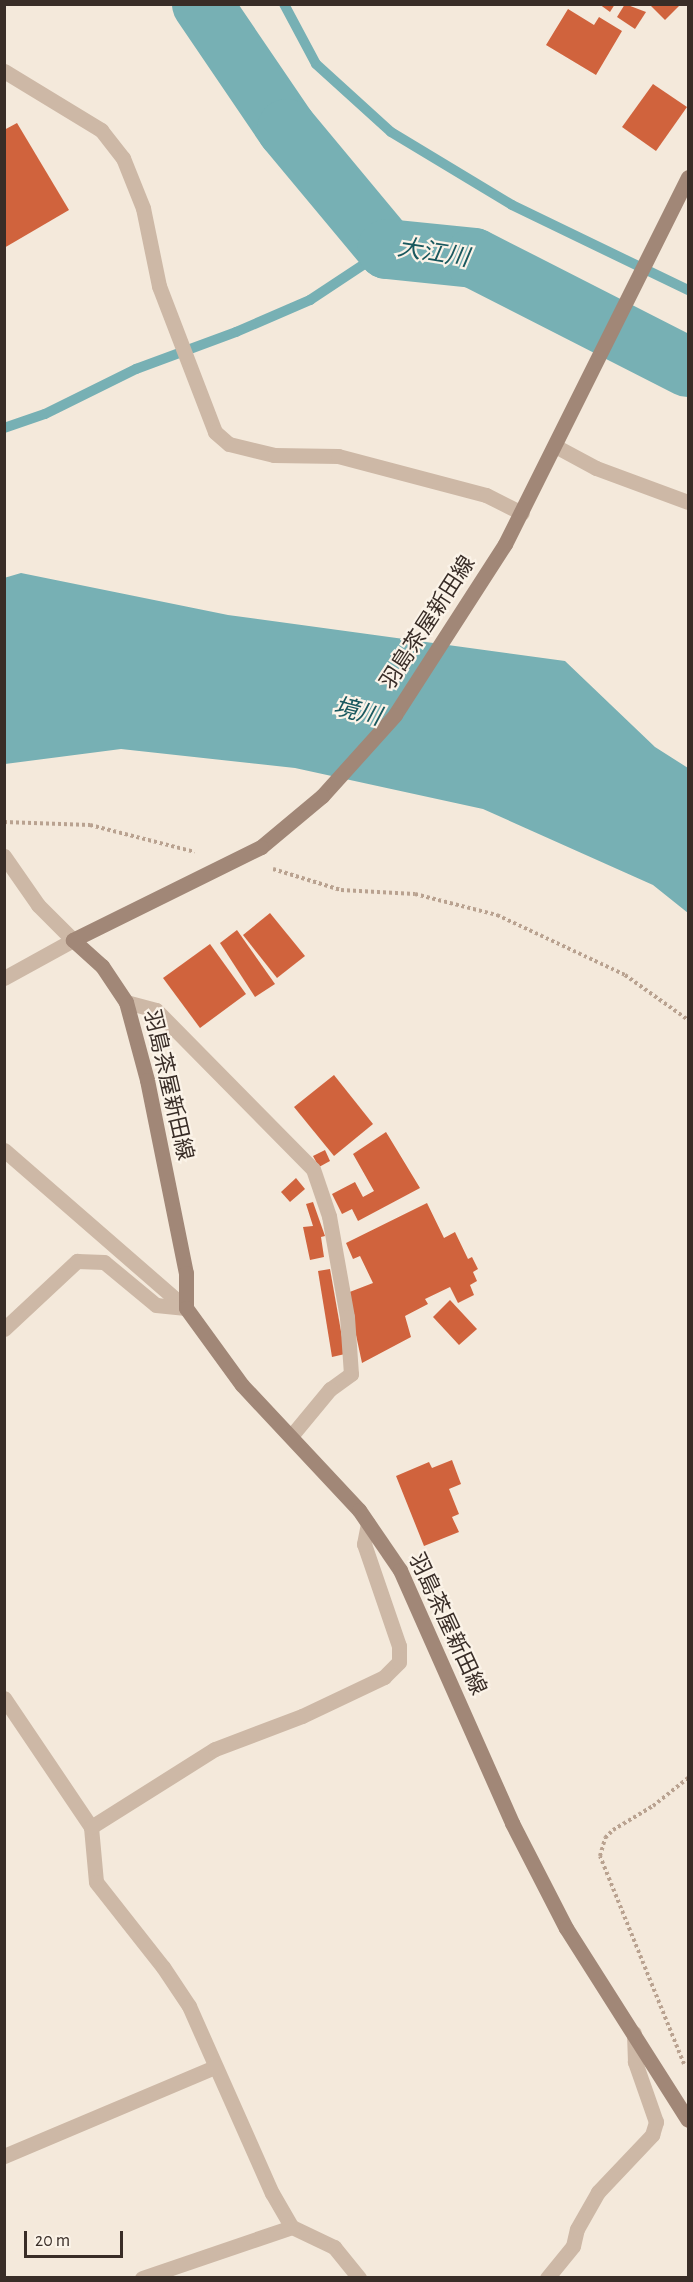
<!DOCTYPE html>
<html>
<head>
<meta charset="utf-8">
<style>
	body { margin:0 }
	#map { position:relative; width:693px; height:2282px; overflow:hidden; background:#f4e9db; font-family:"Alegreya Sans","Noto Sans JP",sans-serif }
	div>[style] { position:absolute }
	.water>* { inset:0; background:#77b0b4 }
	.stream>* { height:10px; margin:-5px; padding:0 5px; transform-origin:5px; border-radius:5px; background:#77b0b4 }
	.river>* { height:60px; margin:-30px; padding:0 30px; transform-origin:30px; border-radius:30px; background:#77b0b4 }
	.building>* { inset:0; background:#d0633d }
	.path>* { height:4px; margin-top:-2px; transform-origin:0; background:repeating-linear-gradient(90deg,#b9a290 0 3px,transparent 0 6px) }
	.service>* { height:15px; margin:-7.5px; padding:0 7.5px; transform-origin:7.5px; border-radius:7.5px; background:#cdb8a6 }
	.minor>* { height:15px; margin:-7.5px; padding:0 7.5px; transform-origin:7.5px; border-radius:7.5px; background:#cdb8a6 }
	.tertiary>* { height:15px; margin:-7.5px; padding:0 7.5px; transform-origin:7.5px; border-radius:7.5px; background:#cdb8a6 }
	.secondary>* { height:15px; margin:-7.5px; padding:0 7.5px; transform-origin:7.5px; border-radius:7.5px; background:#a18777 }
	span { translate:-50% -50%; white-space:nowrap; text-align:center; line-height:1.15; -webkit-text-stroke:4.5px #fbf3e8; paint-order:stroke }
	.street-label { font-size:22px; color:#392d27 }
	.water-label { font-size:24px; color:#19585e; font-style:italic }
	.frame { position:absolute; inset:0; border:6px solid #392d27; pointer-events:none }
	.scale { position:absolute; left:24px; top:2231px; width:99px; height:27px; box-sizing:border-box; border:3px solid #392d27; border-top:0; padding-left:8px; font-size:18px; line-height:21px; white-space:nowrap; color:#392d27; -webkit-text-stroke:4px #fbf3e8; paint-order:stroke }
</style>
</head>
<body>
<div id="map">
	<div class="water">
		<div style="clip-path:polygon(21px 573px,228px 615px,565px 661px,655px 747px,688px 768px,688px 913px,653px 885px,483px 809px,295px 768px,121px 749px,5px 764px,4px 578px)"></div>
	</div>
	<div class="stream">
		<div style="left:284px;top:4px;width:68px;rotate:61.9deg"></div>
		<div style="left:316px;top:64px;width:101px;rotate:42.2deg"></div>
		<div style="left:391px;top:132px;width:141px;rotate:31.1deg"></div>
		<div style="left:512px;top:205px;width:195px;rotate:25.8deg"></div>
		<div style="left:4px;top:428px;width:43px;rotate:-18.9deg"></div>
		<div style="left:45px;top:414px;width:102px;rotate:-26.3deg"></div>
		<div style="left:136px;top:369px;width:107px;rotate:-20.3deg"></div>
		<div style="left:236px;top:332px;width:81px;rotate:-23.4deg"></div>
		<div style="left:310px;top:300px;width:92px;rotate:-33.5deg"></div>
	</div>
	<div class="river">
		<div style="left:202px;top:4px;width:151px;rotate:55.8deg"></div>
		<div style="left:287px;top:129px;width:156px;rotate:50.2deg"></div>
		<div style="left:387px;top:249px;width:87px;rotate:5.9deg"></div>
		<div style="left:474px;top:258px;width:240px;rotate:27deg"></div>
	</div>
	<div class="building">
		<div style="clip-path:polygon(599px 4px,615px 4px,610px 12px)"></div>
		<div style="clip-path:polygon(625px 4px,646px 12px,635px 29px,617px 17px)"></div>
		<div style="clip-path:polygon(649px 4px,681px 4px,665px 20px)"></div>
		<div style="clip-path:polygon(568px 9px,594px 25px,599px 17px,622px 31px,596px 75px,546px 45px)"></div>
		<div style="clip-path:polygon(653px 84px,687px 107px,656px 151px,622px 127px)"></div>
		<div style="clip-path:polygon(17px 123px,69px 210px,4px 248px,4px 130px)"></div>
		<div style="clip-path:polygon(270px 913px,305px 956px,277px 978px,243px 935px)"></div>
		<div style="clip-path:polygon(237px 930px,275px 984px,255px 997px,220px 943px)"></div>
		<div style="clip-path:polygon(210px 944px,246px 994px,200px 1028px,163px 978px)"></div>
		<div style="clip-path:polygon(334px 1075px,373px 1124px,334px 1156px,294px 1107px)"></div>
		<div style="clip-path:polygon(386px 1132px,420px 1188px,358px 1221px,352px 1209px,342px 1214px,332px 1194px,355px 1182px,363px 1197px,374px 1191px,353px 1154px)"></div>
		<div style="clip-path:polygon(325px 1150px,330px 1161px,319px 1167px,313px 1156px)"></div>
		<div style="clip-path:polygon(296px 1178px,305px 1189px,290px 1202px,281px 1192px)"></div>
		<div style="clip-path:polygon(313px 1202px,325px 1236px,321px 1237px,324px 1257px,310px 1260px,303px 1227px,313px 1226px,306px 1204px)"></div>
		<div style="clip-path:polygon(427px 1203px,444px 1238px,455px 1232px,468px 1259px,472px 1257px,478px 1269px,473px 1272px,477px 1281px,470px 1285px,474px 1295px,458px 1303px,450px 1287px,425px 1299px,428px 1304px,405px 1316px,411px 1337px,362px 1363px,347px 1293px,373px 1283px,360px 1256px,353px 1259px,346px 1243px)"></div>
		<div style="clip-path:polygon(330px 1269px,345px 1354px,332px 1357px,318px 1271px)"></div>
		<div style="clip-path:polygon(450px 1300px,477px 1329px,459px 1345px,433px 1317px)"></div>
		<div style="clip-path:polygon(452px 1460px,461px 1484px,449px 1489px,459px 1514px,452px 1517px,459px 1532px,424px 1546px,396px 1476px,429px 1462px,432px 1468px)"></div>
	</div>
	<div class="path">
		<div style="left:4px;top:822px;width:86px;rotate:2deg"></div>
		<div style="left:90px;top:825px;width:108px;rotate:14.4deg"></div>
		<div style="left:273px;top:869px;width:71px;rotate:17.2deg"></div>
		<div style="left:341px;top:890px;width:74px;rotate:3.1deg"></div>
		<div style="left:415px;top:894px;width:85px;rotate:14.4deg"></div>
		<div style="left:497px;top:915px;width:141px;rotate:25.1deg"></div>
		<div style="left:625px;top:975px;width:76px;rotate:35.4deg"></div>
		<div style="left:684px;top:2064px;width:224px;rotate:-112deg"></div>
		<div style="left:600px;top:1856px;width:19px;rotate:-74deg"></div>
		<div style="left:605px;top:1838px;width:11px;rotate:-45deg"></div>
		<div style="left:613px;top:1830px;width:47px;rotate:-31deg"></div>
		<div style="left:653px;top:1806px;width:45px;rotate:-38.7deg"></div>
	</div>
	<div class="service">
		<div style="left:4px;top:71px;width:114px;rotate:31.3deg"></div>
		<div style="left:101px;top:130px;width:36px;rotate:52deg"></div>
		<div style="left:123px;top:158px;width:54px;rotate:68.2deg"></div>
		<div style="left:143px;top:208px;width:80px;rotate:78.4deg"></div>
		<div style="left:159px;top:286px;width:156px;rotate:69deg"></div>
		<div style="left:215px;top:432px;width:18px;rotate:41deg"></div>
		<div style="left:229px;top:444px;width:46px;rotate:13.7deg"></div>
		<div style="left:274px;top:455px;width:64px;rotate:0.9deg"></div>
		<div style="left:338px;top:456px;width:153px;rotate:14.8deg"></div>
		<div style="left:486px;top:495px;width:40px;rotate:26.6deg"></div>
	</div>
	<div class="minor">
		<div style="left:4px;top:856px;width:60px;rotate:55.2deg"></div>
		<div style="left:38px;top:905px;width:49px;rotate:45deg"></div>
		<div style="left:126px;top:1002px;width:31px;rotate:15deg"></div>
		<div style="left:156px;top:1010px;width:223px;rotate:45.4deg"></div>
		<div style="left:313px;top:1169px;width:50px;rotate:71.2deg"></div>
		<div style="left:329px;top:1216px;width:103px;rotate:79.9deg"></div>
		<div style="left:347px;top:1317px;width:57px;rotate:86deg"></div>
		<div style="left:351px;top:1374px;width:26px;rotate:144deg"></div>
		<div style="left:330px;top:1389px;width:60px;rotate:129.6deg"></div>
		<div style="left:4px;top:1150px;width:241px;rotate:41deg"></div>
		<div style="left:4px;top:1329px;width:100px;rotate:-43deg"></div>
		<div style="left:77px;top:1261px;width:27px;rotate:2deg"></div>
		<div style="left:104px;top:1262px;width:67px;rotate:39.6deg"></div>
		<div style="left:156px;top:1305px;width:30px;rotate:6deg"></div>
		<div style="left:4px;top:1698px;width:156px;rotate:56deg"></div>
		<div style="left:91px;top:1827px;width:55px;rotate:84.8deg"></div>
		<div style="left:96px;top:1882px;width:108px;rotate:51.8deg"></div>
		<div style="left:163px;top:1967px;width:47px;rotate:56.3deg"></div>
		<div style="left:189px;top:2006px;width:205px;rotate:66.1deg"></div>
		<div style="left:272px;top:2193px;width:39px;rotate:60deg"></div>
		<div style="left:292px;top:2227px;width:47px;rotate:25.5deg"></div>
		<div style="left:334px;top:2247px;width:40px;rotate:51deg"></div>
		<div style="left:91px;top:1827px;width:146px;rotate:-32.2deg"></div>
		<div style="left:215px;top:1749px;width:93px;rotate:-20.8deg"></div>
		<div style="left:302px;top:1716px;width:91px;rotate:-25.4deg"></div>
		<div style="left:384px;top:1677px;width:21px;rotate:-45deg"></div>
		<div style="left:399px;top:1662px;width:16px;rotate:-90deg"></div>
		<div style="left:399px;top:1646px;width:108px;rotate:-108.9deg"></div>
		<div style="left:364px;top:1544px;width:21px;rotate:-79deg"></div>
		<div style="left:4px;top:2156px;width:229px;rotate:-22.9deg"></div>
		<div style="left:142px;top:2278px;width:158px;rotate:-18.8deg"></div>
		<div style="left:547px;top:2278px;width:41px;rotate:-50.9deg"></div>
		<div style="left:573px;top:2246px;width:17px;rotate:-77deg"></div>
		<div style="left:577px;top:2229px;width:43px;rotate:-60.4deg"></div>
		<div style="left:598px;top:2192px;width:79px;rotate:-46.5deg"></div>
		<div style="left:652px;top:2135px;width:14px;rotate:-73deg"></div>
		<div style="left:656px;top:2122px;width:64px;rotate:-109.3deg"></div>
		<div style="left:635px;top:2062px;width:29px;rotate:-92deg"></div>
	</div>
	<div class="tertiary">
		<div style="left:557px;top:447px;width:44px;rotate:28.3deg"></div>
		<div style="left:596px;top:468px;width:98px;rotate:20.3deg"></div>
		<div style="left:4px;top:978px;width:79px;rotate:-28.8deg"></div>
	</div>
	<div class="secondary">
		<div style="left:688px;top:177px;width:410px;rotate:116.5deg"></div>
		<div style="left:505px;top:544px;width:203px;rotate:122.8deg"></div>
		<div style="left:395px;top:715px;width:109px;rotate:132deg"></div>
		<div style="left:322px;top:796px;width:80px;rotate:140.1deg"></div>
		<div style="left:261px;top:847px;width:210px;rotate:153.7deg"></div>
		<div style="left:73px;top:940px;width:39px;rotate:42deg"></div>
		<div style="left:102px;top:966px;width:43px;rotate:56.3deg"></div>
		<div style="left:126px;top:1002px;width:81px;rotate:74.9deg"></div>
		<div style="left:147px;top:1080px;width:197px;rotate:78.6deg"></div>
		<div style="left:186px;top:1273px;width:35px;rotate:90deg"></div>
		<div style="left:186px;top:1308px;width:95px;rotate:54deg"></div>
		<div style="left:242px;top:1385px;width:171px;rotate:46.9deg"></div>
		<div style="left:359px;top:1510px;width:73px;rotate:55.7deg"></div>
		<div style="left:400px;top:1570px;width:277px;rotate:66.1deg"></div>
		<div style="left:512px;top:1823px;width:118px;rotate:62.8deg"></div>
		<div style="left:566px;top:1928px;width:227px;rotate:57.6deg"></div>
	</div>
	<div class="street-label">
		<span style="left:428px;top:623px;rotate:-57deg">羽島茶屋新田線</span>
		<span style="left:168px;top:1085px;rotate:77deg">羽島茶屋新田線</span>
		<span style="left:447px;top:1624px;rotate:65deg">羽島茶屋新田線</span>
	</div>
	<div class="water-label">
		<span style="left:433px;top:254px;rotate:9deg">大江川</span>
		<span style="left:357px;top:713px;rotate:14deg">境川</span>
	</div>
	<div class="frame"></div>
	<div class="scale">20 m</div>
</div>
</body>
</html>
